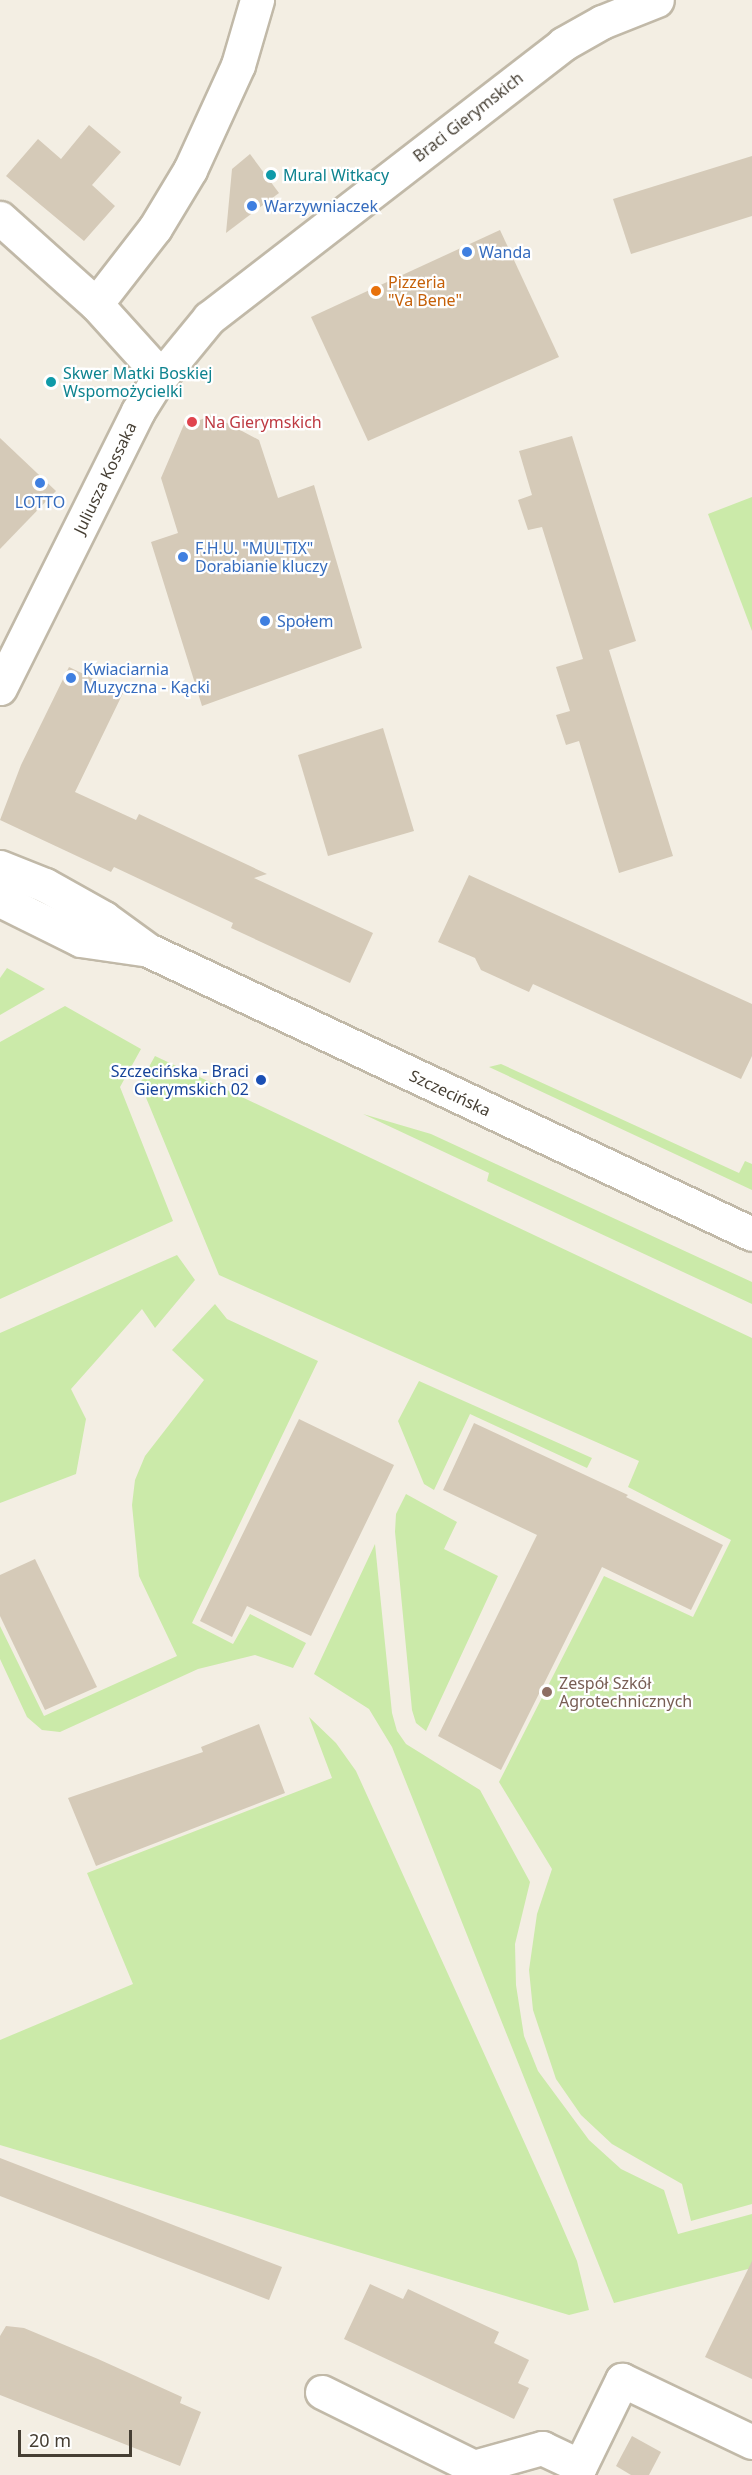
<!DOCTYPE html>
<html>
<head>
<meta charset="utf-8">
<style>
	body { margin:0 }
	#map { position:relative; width:752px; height:2475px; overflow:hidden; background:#f3eee3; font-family:"Noto Sans",sans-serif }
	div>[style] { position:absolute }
	.green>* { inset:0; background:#cbeaa9 }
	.building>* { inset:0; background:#d5cab8 }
	.roads { filter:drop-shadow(2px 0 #c1b9a8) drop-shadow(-2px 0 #c1b9a8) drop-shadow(0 2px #c1b9a8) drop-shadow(0 -2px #c1b9a8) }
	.minor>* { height:33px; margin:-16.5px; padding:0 16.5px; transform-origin:16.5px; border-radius:16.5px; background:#fff }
	.tertiary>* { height:33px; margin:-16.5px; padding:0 16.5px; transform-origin:16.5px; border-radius:16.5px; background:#fff }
	.dots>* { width:16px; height:16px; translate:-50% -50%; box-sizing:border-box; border:3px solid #fff; border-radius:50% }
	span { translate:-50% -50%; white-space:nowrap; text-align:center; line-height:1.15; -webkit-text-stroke:4.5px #fff; paint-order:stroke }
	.street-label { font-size:16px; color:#453e33 }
	.culture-label { font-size:16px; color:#0d838f }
	.left { translate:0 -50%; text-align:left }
	.shop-label { font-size:16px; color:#366cbe }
	.food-label { font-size:16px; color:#c56008 }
	.health-label { font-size:16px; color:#be3a42 }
	.transit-label { font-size:16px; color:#164399 }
	.right { translate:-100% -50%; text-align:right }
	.education-label { font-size:16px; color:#785e54 }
	.scale { position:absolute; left:18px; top:2430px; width:114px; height:27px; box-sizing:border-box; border:3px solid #453e33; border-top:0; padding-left:8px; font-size:18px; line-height:21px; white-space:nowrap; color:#453e33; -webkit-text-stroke:4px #fff; paint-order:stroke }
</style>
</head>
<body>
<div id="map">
	<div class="green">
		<div style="clip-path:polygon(752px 497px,752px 631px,708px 514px)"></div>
		<div style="clip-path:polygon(7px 968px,45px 989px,0 1015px,0 978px)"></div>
		<div style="clip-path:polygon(65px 1006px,141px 1049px,120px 1087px,173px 1221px,0 1299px,0 1042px)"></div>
		<div style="clip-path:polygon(155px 1056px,752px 1338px,752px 2204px,691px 2221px,682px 2184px,612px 2144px,581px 2115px,556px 2079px,533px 2010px,529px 1970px,537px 1914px,552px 1869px,499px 1782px,604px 1576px,693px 1617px,731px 1540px,628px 1487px,639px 1461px,219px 1275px,140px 1083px)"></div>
		<div style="clip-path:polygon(501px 1064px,739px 1173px,745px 1161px,752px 1164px,752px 1190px,489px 1067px)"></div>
		<div style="clip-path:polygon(363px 1114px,431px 1134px,752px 1282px,752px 1304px,487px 1181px,489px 1173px)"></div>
		<div style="clip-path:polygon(177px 1255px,195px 1280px,155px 1328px,142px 1309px,71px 1389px,86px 1419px,76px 1474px,0 1503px,0 1333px)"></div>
		<div style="clip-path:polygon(215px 1304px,227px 1319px,318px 1361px,192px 1623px,233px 1644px,250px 1614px,306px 1643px,293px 1668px,255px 1655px,198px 1669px,60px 1732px,42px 1730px,27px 1717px,0 1659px,0 1626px,44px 1716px,177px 1656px,139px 1576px,132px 1505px,135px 1480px,145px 1456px,204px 1380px,172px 1350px)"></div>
		<div style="clip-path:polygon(419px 1381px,592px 1458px,587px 1468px,470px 1414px,434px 1490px,424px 1484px,398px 1421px)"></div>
		<div style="clip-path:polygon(406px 1494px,457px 1522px,444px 1549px,498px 1576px,426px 1731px,416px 1723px,412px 1710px,395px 1532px,396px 1514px)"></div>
		<div style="clip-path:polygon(375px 1544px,392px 1713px,397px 1731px,406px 1744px,480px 1790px,530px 1882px,515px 1944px,516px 1985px,524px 2036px,538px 2071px,589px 2140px,621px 2169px,664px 2190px,678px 2234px,752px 2214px,752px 2268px,614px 2303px,392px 1747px,369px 1709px,314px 1674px)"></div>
		<div style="clip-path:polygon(309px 1717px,336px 1743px,356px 1771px,555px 2210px,577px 2261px,589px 2310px,569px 2315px,0 2145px,0 2040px,133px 1984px,87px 1873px,332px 1778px)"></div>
	</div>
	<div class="building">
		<div style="clip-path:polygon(89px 125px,121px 152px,92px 185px,115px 206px,84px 241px,6px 176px,38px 139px,61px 159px)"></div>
		<div style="clip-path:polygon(250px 154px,279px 193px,226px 233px,232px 169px)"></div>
		<div style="clip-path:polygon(752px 156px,752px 216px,631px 254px,613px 199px)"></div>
		<div style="clip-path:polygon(500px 230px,559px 357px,368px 441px,311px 317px)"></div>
		<div style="clip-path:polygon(188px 415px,200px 420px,212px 415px,259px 440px,278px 498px,314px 485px,362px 648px,202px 706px,151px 542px,178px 533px,161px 478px)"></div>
		<div style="clip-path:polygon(572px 436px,636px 641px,609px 650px,673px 856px,619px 873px,579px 741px,566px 745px,556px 715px,570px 711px,556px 667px,583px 659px,542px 527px,528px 530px,518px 500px,532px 495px,519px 451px)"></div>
		<div style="clip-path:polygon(0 438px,56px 491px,0 549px)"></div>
		<div style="clip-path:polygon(69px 667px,123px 693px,75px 792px,136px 820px,139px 814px,267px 874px,254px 878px,373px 933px,350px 983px,231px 928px,233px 923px,114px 867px,111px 872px,0 820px,21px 765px)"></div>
		<div style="clip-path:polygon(383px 728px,414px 831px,328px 856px,298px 755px)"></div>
		<div style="clip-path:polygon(469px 875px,752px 1004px,752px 1056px,741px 1079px,533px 984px,529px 992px,481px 970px,475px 958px,438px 942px)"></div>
		<div style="clip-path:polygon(299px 1419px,394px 1465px,311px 1636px,247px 1606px,232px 1637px,200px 1621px)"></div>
		<div style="clip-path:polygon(474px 1423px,628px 1495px,626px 1497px,723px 1545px,691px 1610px,602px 1567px,501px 1770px,438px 1736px,537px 1535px,443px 1490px)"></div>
		<div style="clip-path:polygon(35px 1559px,97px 1687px,45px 1710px,0 1616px,0 1575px)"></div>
		<div style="clip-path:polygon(259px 1724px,285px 1793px,96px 1866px,68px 1798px,203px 1752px,201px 1747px)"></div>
		<div style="clip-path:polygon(0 2158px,282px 2267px,269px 2300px,0 2196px)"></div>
		<div style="clip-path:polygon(752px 2261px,752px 2379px,705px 2357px)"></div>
		<div style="clip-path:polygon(370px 2284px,403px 2299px,408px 2289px,499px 2332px,494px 2343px,529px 2360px,518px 2383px,529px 2388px,514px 2419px,344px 2339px)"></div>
		<div style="clip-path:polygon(6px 2326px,24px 2328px,98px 2359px,182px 2397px,180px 2403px,201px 2412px,180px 2466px,0 2395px,0 2336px)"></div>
		<div style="clip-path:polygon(632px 2436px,661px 2452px,649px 2475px,631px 2475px,616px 2466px)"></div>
	</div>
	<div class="roads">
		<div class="minor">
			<div style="left:0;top:218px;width:129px;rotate:41.9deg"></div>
			<div style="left:96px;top:304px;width:97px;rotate:47.9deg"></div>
			<div style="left:96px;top:304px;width:96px;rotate:-52.2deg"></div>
			<div style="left:155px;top:228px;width:68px;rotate:-58.9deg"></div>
			<div style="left:190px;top:170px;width:115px;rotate:-65.4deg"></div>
			<div style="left:238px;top:65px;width:68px;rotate:-73.7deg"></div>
			<div style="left:0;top:688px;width:309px;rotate:-63.5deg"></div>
			<div style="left:138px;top:411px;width:31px;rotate:-58deg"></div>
			<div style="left:154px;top:385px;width:87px;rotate:-50.6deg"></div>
			<div style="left:209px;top:318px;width:448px;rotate:-37.7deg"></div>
			<div style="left:563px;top:44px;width:45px;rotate:-29.4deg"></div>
			<div style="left:602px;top:22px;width:59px;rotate:-21.8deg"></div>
			<div style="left:322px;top:2392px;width:169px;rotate:26.3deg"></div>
			<div style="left:474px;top:2467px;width:71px;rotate:-15.6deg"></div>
			<div style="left:542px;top:2448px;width:42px;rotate:25.3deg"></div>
			<div style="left:580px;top:2466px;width:96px;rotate:-64deg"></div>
			<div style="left:622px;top:2380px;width:144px;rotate:25.5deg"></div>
		</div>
		<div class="tertiary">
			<div style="left:0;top:867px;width:48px;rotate:21.8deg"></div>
			<div style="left:45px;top:885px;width:68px;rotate:29.2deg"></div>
			<div style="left:104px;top:918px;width:54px;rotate:36deg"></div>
			<div style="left:148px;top:950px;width:667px;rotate:25.18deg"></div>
			<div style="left:0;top:900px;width:90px;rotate:26.3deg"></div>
			<div style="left:81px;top:940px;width:63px;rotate:8.3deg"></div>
		</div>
	</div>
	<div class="dots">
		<div style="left:271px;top:175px;background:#0f9aa8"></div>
		<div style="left:252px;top:206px;background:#3f7fe0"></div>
		<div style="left:467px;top:252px;background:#3f7fe0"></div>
		<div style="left:376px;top:291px;background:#e8710a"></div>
		<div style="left:51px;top:382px;background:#0f9aa8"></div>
		<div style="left:192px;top:422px;background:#e0444e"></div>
		<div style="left:40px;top:483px;background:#3f7fe0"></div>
		<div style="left:183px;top:557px;background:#3f7fe0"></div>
		<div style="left:265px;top:621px;background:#3f7fe0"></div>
		<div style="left:71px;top:678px;background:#3f7fe0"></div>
		<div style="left:261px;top:1080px;background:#1a4fb4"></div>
		<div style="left:547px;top:1692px;background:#8d6e63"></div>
	</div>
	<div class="street-label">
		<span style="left:468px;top:117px;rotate:-38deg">Braci Gierymskich</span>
		<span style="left:105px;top:478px;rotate:-64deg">Juliusza Kossaka</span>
		<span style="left:450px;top:1093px;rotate:25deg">Szczecińska</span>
	</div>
	<div class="culture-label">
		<span class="left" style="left:283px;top:175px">Mural Witkacy</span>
		<span class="left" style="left:63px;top:382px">Skwer Matki Boskiej<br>Wspomożycielki</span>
	</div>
	<div class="shop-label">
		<span class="left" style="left:264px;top:206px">Warzywniaczek</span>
		<span class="left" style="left:479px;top:252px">Wanda</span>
		<span style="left:40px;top:502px">LOTTO</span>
		<span class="left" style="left:195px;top:557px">F.H.U. "MULTIX"<br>Dorabianie kluczy</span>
		<span class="left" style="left:277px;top:621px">Społem</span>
		<span class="left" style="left:83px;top:678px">Kwiaciarnia<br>Muzyczna - Kącki</span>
	</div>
	<div class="food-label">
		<span class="left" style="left:388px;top:291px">Pizzeria<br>"Va Bene"</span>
	</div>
	<div class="health-label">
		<span class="left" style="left:204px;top:422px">Na Gierymskich</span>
	</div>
	<div class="transit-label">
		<span class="right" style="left:249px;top:1080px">Szczecińska - Braci<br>Gierymskich 02</span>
	</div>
	<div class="education-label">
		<span class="left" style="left:559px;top:1692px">Zespół Szkół<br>Agrotechnicznych</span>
	</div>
	<div class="scale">20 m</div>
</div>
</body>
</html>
